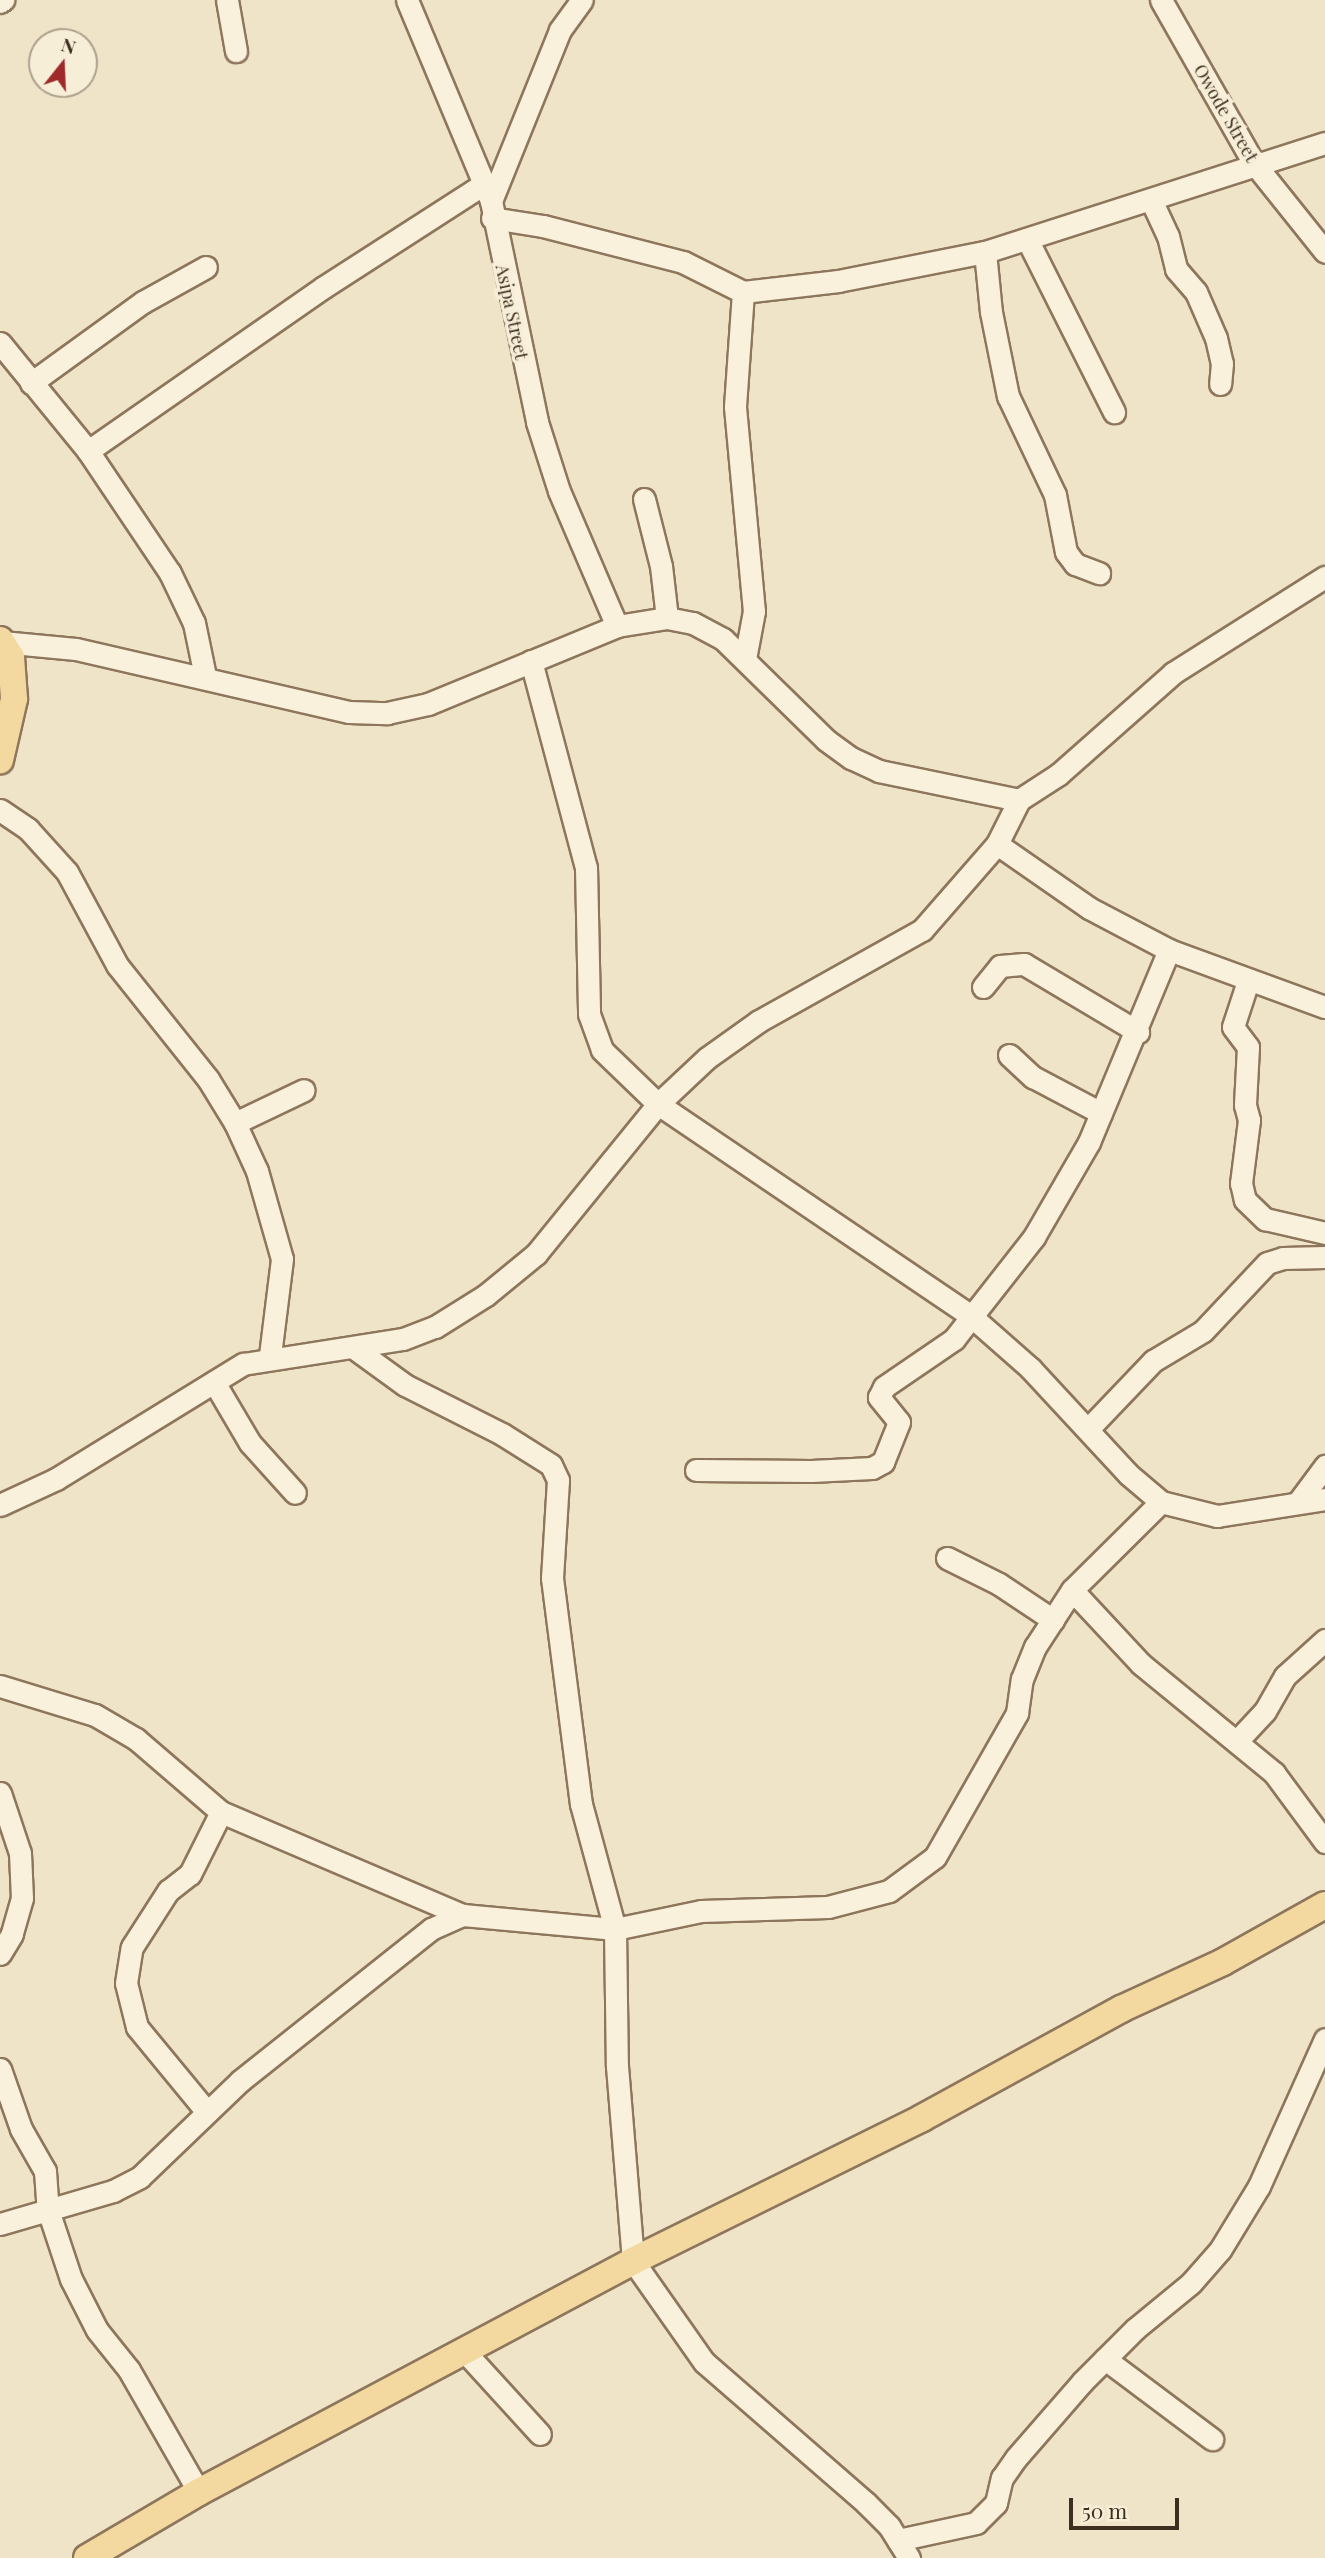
<!DOCTYPE html>
<html>
<head>
<meta charset="utf-8">
<style>
	body { margin:0 }
	#map { position:relative; width:1325px; height:2558px; overflow:hidden; background:#f0e4c8; font-family:"Playfair Display",serif }
	div>[style] { position:absolute }
	.roads { filter:drop-shadow(2px 0 #8d765c) drop-shadow(-2px 0 #8d765c) drop-shadow(0 2px #8d765c) drop-shadow(0 -2px #8d765c) }
	.minor>* { height:21px; margin:-10.5px; padding:0 10.5px; transform-origin:10.5px; border-radius:10.5px; background:#faf1dc }
	.major>* { height:26px; margin:-13px; padding:0 13px; transform-origin:13px; border-radius:13px; background:#f3d9a0 }
	span { translate:-50% -50%; white-space:nowrap; text-align:center; line-height:1.15; -webkit-text-stroke:7px #f7eed8; paint-order:stroke }
	.street-label { font-size:18px; color:#3d2e20 }
	.north { position:absolute; left:28px; top:28px; width:70px; height:70px; box-sizing:border-box; background:#f7eed8; border:2px solid #ada18e; border-radius:50%; rotate:18deg; font-size:19px; font-weight:700; line-height:28px; text-align:center; color:#3d2e20 }
	.north::after { content:''; display:block; margin:auto; width:24px; height:32px; background:#9e2a2b; clip-path:polygon(50% 0,100% 100%,50% 72%,0 100%) }
	.scale { position:absolute; left:1069px; top:2498px; width:110px; height:32px; box-sizing:border-box; border:4px solid #3d2e20; border-top:0; padding-left:9px; font-size:21px; line-height:24px; white-space:nowrap; color:#3d2e20; -webkit-text-stroke:5px #f7eed8; paint-order:stroke }
</style>
</head>
<body>
<div id="map">
	<div class="roads">
		<div class="minor">
			<div style="left:227px;top:0;width:52px;rotate:80deg"></div>
			<div style="left:407px;top:0;width:218px;rotate:67.3deg"></div>
			<div style="left:491px;top:201px;width:226px;rotate:78.2deg"></div>
			<div style="left:537px;top:422px;width:72px;rotate:72.3deg"></div>
			<div style="left:559px;top:491px;width:147px;rotate:66.8deg"></div>
			<div style="left:1161px;top:0;width:186px;rotate:60.4deg"></div>
			<div style="left:1253px;top:162px;width:115px;rotate:51.3deg"></div>
			<div style="left:0;top:2px;width:4px;rotate:-34deg"></div>
			<div style="left:491px;top:201px;width:184px;rotate:-68deg"></div>
			<div style="left:560px;top:30px;width:37px;rotate:-54deg"></div>
			<div style="left:1152px;top:202px;width:38px;rotate:65deg"></div>
			<div style="left:1168px;top:236px;width:34px;rotate:76deg"></div>
			<div style="left:1176px;top:269px;width:30px;rotate:49deg"></div>
			<div style="left:1196px;top:292px;width:50px;rotate:66.5deg"></div>
			<div style="left:1216px;top:338px;width:26px;rotate:77deg"></div>
			<div style="left:1222px;top:363px;width:21px;rotate:95deg"></div>
			<div style="left:492px;top:218px;width:52px;rotate:8.9deg"></div>
			<div style="left:543px;top:226px;width:145px;rotate:14.4deg"></div>
			<div style="left:683px;top:262px;width:67px;rotate:26.6deg"></div>
			<div style="left:743px;top:292px;width:96px;rotate:-6.6deg"></div>
			<div style="left:838px;top:281px;width:150px;rotate:-11.2deg"></div>
			<div style="left:985px;top:252px;width:357px;rotate:-17.8deg"></div>
			<div style="left:1027px;top:239px;width:194px;rotate:63.3deg"></div>
			<div style="left:985px;top:252px;width:60px;rotate:84.3deg"></div>
			<div style="left:991px;top:312px;width:86px;rotate:78.6deg"></div>
			<div style="left:1008px;top:396px;width:110px;rotate:64.6deg"></div>
			<div style="left:1055px;top:495px;width:58px;rotate:79.1deg"></div>
			<div style="left:1066px;top:552px;width:15px;rotate:53deg"></div>
			<div style="left:1075px;top:564px;width:26px;rotate:21deg"></div>
			<div style="left:743px;top:292px;width:115px;rotate:94deg"></div>
			<div style="left:735px;top:407px;width:205px;rotate:84.7deg"></div>
			<div style="left:754px;top:611px;width:49px;rotate:100.6deg"></div>
			<div style="left:0;top:343px;width:139px;rotate:50.8deg"></div>
			<div style="left:88px;top:451px;width:147px;rotate:56.1deg"></div>
			<div style="left:170px;top:573px;width:55px;rotate:64.4deg"></div>
			<div style="left:194px;top:623px;width:54px;rotate:78.3deg"></div>
			<div style="left:31px;top:383px;width:138px;rotate:-35.9deg"></div>
			<div style="left:143px;top:302px;width:72px;rotate:-29.1deg"></div>
			<div style="left:88px;top:451px;width:287px;rotate:-34.8deg"></div>
			<div style="left:324px;top:287px;width:187px;rotate:-32.8deg"></div>
			<div style="left:644px;top:499px;width:69px;rotate:75.8deg"></div>
			<div style="left:661px;top:566px;width:52px;rotate:83.4deg"></div>
			<div style="left:2px;top:642px;width:74px;rotate:5.4deg"></div>
			<div style="left:76px;top:649px;width:280px;rotate:13deg"></div>
			<div style="left:349px;top:712px;width:38px;rotate:2deg"></div>
			<div style="left:387px;top:713px;width:42px;rotate:-12.4deg"></div>
			<div style="left:428px;top:704px;width:204px;rotate:-22.4deg"></div>
			<div style="left:617px;top:626px;width:51px;rotate:-9.1deg"></div>
			<div style="left:667px;top:618px;width:26px;rotate:11deg"></div>
			<div style="left:693px;top:623px;width:34px;rotate:28deg"></div>
			<div style="left:723px;top:639px;width:144px;rotate:44.4deg"></div>
			<div style="left:826px;top:740px;width:31px;rotate:36deg"></div>
			<div style="left:851px;top:758px;width:31px;rotate:25deg"></div>
			<div style="left:879px;top:771px;width:143px;rotate:11.7deg"></div>
			<div style="left:531px;top:661px;width:213px;rotate:75.1deg"></div>
			<div style="left:586px;top:867px;width:147px;rotate:88.8deg"></div>
			<div style="left:589px;top:1014px;width:38px;rotate:70deg"></div>
			<div style="left:602px;top:1050px;width:78px;rotate:44deg"></div>
			<div style="left:658px;top:1104px;width:378px;rotate:34.1deg"></div>
			<div style="left:971px;top:1316px;width:79px;rotate:41.4deg"></div>
			<div style="left:1030px;top:1368px;width:144px;rotate:47.2deg"></div>
			<div style="left:1128px;top:1474px;width:43px;rotate:40.3deg"></div>
			<div style="left:1161px;top:1502px;width:58px;rotate:14deg"></div>
			<div style="left:1217px;top:1516px;width:109px;rotate:-8.9deg"></div>
			<div style="left:0;top:810px;width:34px;rotate:34deg"></div>
			<div style="left:28px;top:829px;width:58px;rotate:47.8deg"></div>
			<div style="left:67px;top:872px;width:106px;rotate:61.7deg"></div>
			<div style="left:117px;top:965px;width:146px;rotate:51.4deg"></div>
			<div style="left:208px;top:1079px;width:52px;rotate:58.5deg"></div>
			<div style="left:235px;top:1123px;width:53px;rotate:65.4deg"></div>
			<div style="left:257px;top:1171px;width:91px;rotate:74.1deg"></div>
			<div style="left:282px;top:1259px;width:98px;rotate:97.1deg"></div>
			<div style="left:997px;top:844px;width:112px;rotate:34.8deg"></div>
			<div style="left:1089px;top:908px;width:90px;rotate:27.7deg"></div>
			<div style="left:1169px;top:950px;width:166px;rotate:20.1deg"></div>
			<div style="left:1248px;top:981px;width:48px;rotate:108.1deg"></div>
			<div style="left:1233px;top:1027px;width:25px;rotate:53deg"></div>
			<div style="left:1248px;top:1047px;width:58px;rotate:93deg"></div>
			<div style="left:1245px;top:1105px;width:16px;rotate:75deg"></div>
			<div style="left:1249px;top:1120px;width:64px;rotate:97.2deg"></div>
			<div style="left:1241px;top:1183px;width:17px;rotate:77deg"></div>
			<div style="left:1245px;top:1200px;width:28px;rotate:44deg"></div>
			<div style="left:1265px;top:1219px;width:62px;rotate:13.1deg"></div>
			<div style="left:983px;top:987px;width:27px;rotate:-51deg"></div>
			<div style="left:1000px;top:966px;width:24px;rotate:-5deg"></div>
			<div style="left:1024px;top:964px;width:133px;rotate:30.8deg"></div>
			<div style="left:1009px;top:1055px;width:33px;rotate:43deg"></div>
			<div style="left:1033px;top:1077px;width:77px;rotate:27.9deg"></div>
			<div style="left:235px;top:1123px;width:76px;rotate:-25.6deg"></div>
			<div style="left:354px;top:1348px;width:63px;rotate:36deg"></div>
			<div style="left:405px;top:1385px;width:109px;rotate:26.8deg"></div>
			<div style="left:502px;top:1434px;width:58px;rotate:32.3deg"></div>
			<div style="left:551px;top:1465px;width:17px;rotate:65deg"></div>
			<div style="left:558px;top:1480px;width:98px;rotate:93.5deg"></div>
			<div style="left:552px;top:1578px;width:228px;rotate:82.7deg"></div>
			<div style="left:581px;top:1804px;width:130px;rotate:74.8deg"></div>
			<div style="left:615px;top:1929px;width:137px;rotate:89.2deg"></div>
			<div style="left:617px;top:2066px;width:196px;rotate:85.3deg"></div>
			<div style="left:633px;top:2261px;width:123px;rotate:54.9deg"></div>
			<div style="left:704px;top:2362px;width:215px;rotate:41deg"></div>
			<div style="left:866px;top:2503px;width:33px;rotate:45deg"></div>
			<div style="left:889px;top:2526px;width:38px;rotate:58deg"></div>
			<div style="left:214px;top:1382px;width:71px;rotate:59.5deg"></div>
			<div style="left:250px;top:1443px;width:67px;rotate:48deg"></div>
			<div style="left:1089px;top:1428px;width:93px;rotate:-46.3deg"></div>
			<div style="left:1153px;top:1361px;width:58px;rotate:-31deg"></div>
			<div style="left:1203px;top:1331px;width:93px;rotate:-46.7deg"></div>
			<div style="left:1267px;top:1263px;width:17px;rotate:-17deg"></div>
			<div style="left:1283px;top:1258px;width:42px;rotate:-1.4deg"></div>
			<div style="left:696px;top:1470px;width:115px;rotate:0.5deg"></div>
			<div style="left:811px;top:1471px;width:61px;rotate:-2.8deg"></div>
			<div style="left:872px;top:1468px;width:13px;rotate:-29deg"></div>
			<div style="left:883px;top:1462px;width:43px;rotate:-68.2deg"></div>
			<div style="left:899px;top:1422px;width:32px;rotate:-129deg"></div>
			<div style="left:879px;top:1397px;width:11px;rotate:-63deg"></div>
			<div style="left:884px;top:1387px;width:85px;rotate:-34.4deg"></div>
			<div style="left:954px;top:1339px;width:130px;rotate:-51.9deg"></div>
			<div style="left:1034px;top:1237px;width:110px;rotate:-59.9deg"></div>
			<div style="left:1089px;top:1142px;width:208px;rotate:-67.4deg"></div>
			<div style="left:1299px;top:1501px;width:44px;rotate:-53.4deg"></div>
			<div style="left:0;top:1505px;width:62px;rotate:-24.9deg"></div>
			<div style="left:56px;top:1479px;width:220px;rotate:-31.6deg"></div>
			<div style="left:243px;top:1364px;width:162px;rotate:-8.9deg"></div>
			<div style="left:403px;top:1339px;width:34px;rotate:-21deg"></div>
			<div style="left:435px;top:1327px;width:60px;rotate:-32.1deg"></div>
			<div style="left:486px;top:1295px;width:65px;rotate:-39.4deg"></div>
			<div style="left:536px;top:1254px;width:193px;rotate:-50.9deg"></div>
			<div style="left:658px;top:1104px;width:67px;rotate:-43.2deg"></div>
			<div style="left:707px;top:1058px;width:64px;rotate:-35.4deg"></div>
			<div style="left:759px;top:1021px;width:187px;rotate:-29.2deg"></div>
			<div style="left:922px;top:930px;width:114px;rotate:-48.9deg"></div>
			<div style="left:997px;top:844px;width:49px;rotate:-63.4deg"></div>
			<div style="left:1019px;top:800px;width:48px;rotate:-33deg"></div>
			<div style="left:1059px;top:774px;width:152px;rotate:-41.5deg"></div>
			<div style="left:1173px;top:673px;width:180px;rotate:-32.3deg"></div>
			<div style="left:947px;top:1558px;width:58px;rotate:26.6deg"></div>
			<div style="left:999px;top:1584px;width:65px;rotate:33.7deg"></div>
			<div style="left:1072px;top:1590px;width:101px;rotate:47deg"></div>
			<div style="left:1141px;top:1664px;width:172px;rotate:39.3deg"></div>
			<div style="left:1274px;top:1773px;width:86px;rotate:53.5deg"></div>
			<div style="left:0;top:1686px;width:99px;rotate:17deg"></div>
			<div style="left:95px;top:1715px;width:48px;rotate:30.3deg"></div>
			<div style="left:136px;top:1739px;width:112px;rotate:40.7deg"></div>
			<div style="left:221px;top:1812px;width:263px;rotate:23.1deg"></div>
			<div style="left:463px;top:1915px;width:153px;rotate:5.3deg"></div>
			<div style="left:615px;top:1929px;width:88px;rotate:-11.8deg"></div>
			<div style="left:701px;top:1911px;width:127px;rotate:-1.8deg"></div>
			<div style="left:828px;top:1907px;width:63px;rotate:-14.7deg"></div>
			<div style="left:889px;top:1891px;width:57px;rotate:-36.5deg"></div>
			<div style="left:935px;top:1857px;width:166px;rotate:-60.3deg"></div>
			<div style="left:1017px;top:1713px;width:34px;rotate:-82deg"></div>
			<div style="left:1022px;top:1679px;width:35px;rotate:-68deg"></div>
			<div style="left:1035px;top:1647px;width:68px;rotate:-57deg"></div>
			<div style="left:1072px;top:1590px;width:125px;rotate:-44.7deg"></div>
			<div style="left:1237px;top:1741px;width:41px;rotate:-47deg"></div>
			<div style="left:1265px;top:1711px;width:40px;rotate:-60.3deg"></div>
			<div style="left:1285px;top:1676px;width:54px;rotate:-42deg"></div>
			<div style="left:0;top:1793px;width:63px;rotate:71.6deg"></div>
			<div style="left:20px;top:1853px;width:45px;rotate:87.5deg"></div>
			<div style="left:22px;top:1898px;width:37px;rotate:106deg"></div>
			<div style="left:12px;top:1934px;width:23px;rotate:121deg"></div>
			<div style="left:0;top:2069px;width:64px;rotate:70.7deg"></div>
			<div style="left:21px;top:2129px;width:48px;rotate:60.3deg"></div>
			<div style="left:45px;top:2171px;width:39px;rotate:86deg"></div>
			<div style="left:48px;top:2210px;width:73px;rotate:71.6deg"></div>
			<div style="left:71px;top:2279px;width:57px;rotate:63deg"></div>
			<div style="left:97px;top:2330px;width:51px;rotate:51.3deg"></div>
			<div style="left:129px;top:2370px;width:141px;rotate:60.2deg"></div>
			<div style="left:207px;top:2112px;width:110px;rotate:-129.5deg"></div>
			<div style="left:137px;top:2027px;width:45px;rotate:-104deg"></div>
			<div style="left:126px;top:1983px;width:36px;rotate:-81deg"></div>
			<div style="left:132px;top:1947px;width:67px;rotate:-57.3deg"></div>
			<div style="left:168px;top:1891px;width:28px;rotate:-38deg"></div>
			<div style="left:190px;top:1874px;width:69px;rotate:-63.4deg"></div>
			<div style="left:0;top:2224px;width:118px;rotate:-16.3deg"></div>
			<div style="left:113px;top:2191px;width:30px;rotate:-27deg"></div>
			<div style="left:140px;top:2177px;width:139px;rotate:-43.8deg"></div>
			<div style="left:240px;top:2081px;width:244px;rotate:-38.5deg"></div>
			<div style="left:431px;top:1929px;width:35px;rotate:-24deg"></div>
			<div style="left:465px;top:2352px;width:111px;rotate:47.6deg"></div>
			<div style="left:1105px;top:2359px;width:134px;rotate:36.8deg"></div>
			<div style="left:898px;top:2540px;width:80px;rotate:-12.3deg"></div>
			<div style="left:976px;top:2523px;width:28px;rotate:-45deg"></div>
			<div style="left:996px;top:2503px;width:26px;rotate:-77deg"></div>
			<div style="left:1002px;top:2478px;width:24px;rotate:-55deg"></div>
			<div style="left:1016px;top:2458px;width:101px;rotate:-49deg"></div>
			<div style="left:1082px;top:2382px;width:75px;rotate:-45deg"></div>
			<div style="left:1135px;top:2329px;width:72px;rotate:-39.4deg"></div>
			<div style="left:1191px;top:2283px;width:44px;rotate:-48.7deg"></div>
			<div style="left:1220px;top:2250px;width:75px;rotate:-58.6deg"></div>
			<div style="left:1259px;top:2186px;width:161px;rotate:-65.8deg"></div>
		</div>
		<div class="major">
			<div style="left:0;top:640px;width:20px;rotate:57deg"></div>
			<div style="left:11px;top:657px;width:42px;rotate:85.9deg"></div>
			<div style="left:14px;top:699px;width:63px;rotate:102.9deg"></div>
			<div style="left:87px;top:2558px;width:130px;rotate:-30.5deg"></div>
			<div style="left:199px;top:2492px;width:492px;rotate:-28deg"></div>
			<div style="left:633px;top:2261px;width:322px;rotate:-26.3deg"></div>
			<div style="left:922px;top:2118px;width:227px;rotate:-28.7deg"></div>
			<div style="left:1121px;top:2009px;width:112px;rotate:-24.7deg"></div>
			<div style="left:1223px;top:1962px;width:117px;rotate:-29.2deg"></div>
		</div>
	</div>
	<div class="street-label">
		<span style="left:1226px;top:113px;rotate:60deg">Owode Street</span>
		<span style="left:512px;top:312px;rotate:78deg">Asipa Street</span>
	</div>
	<div class="north">N</div>
	<div class="scale">50 m</div>
</div>
</body>
</html>
